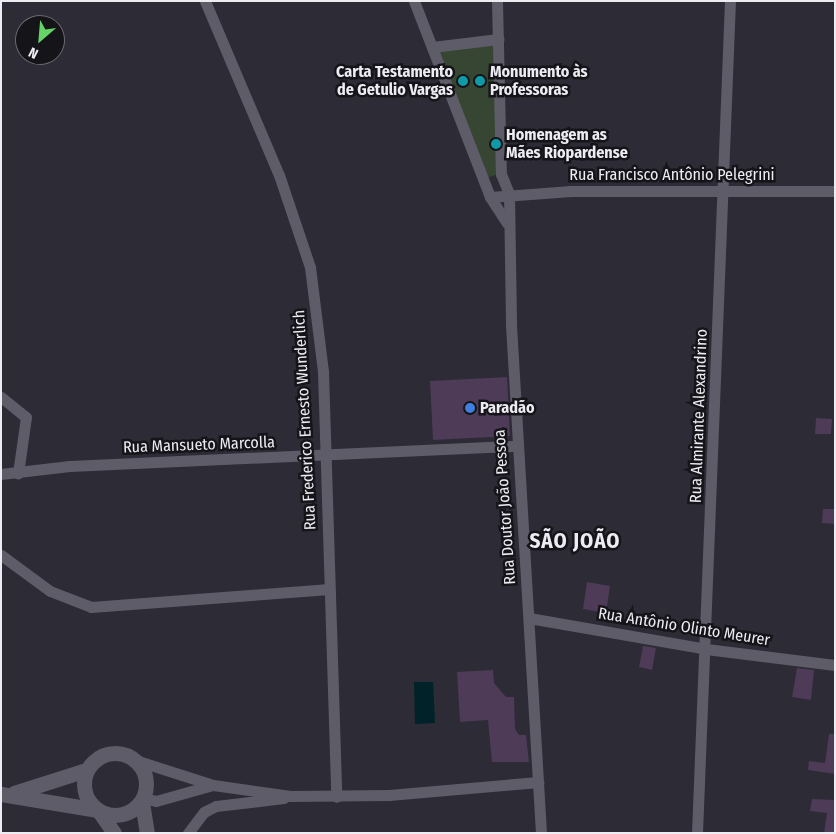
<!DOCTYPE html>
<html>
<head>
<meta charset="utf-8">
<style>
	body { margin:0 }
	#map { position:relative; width:836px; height:834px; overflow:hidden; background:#2d2b35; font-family:"Fira Sans Condensed",sans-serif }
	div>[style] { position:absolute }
	.green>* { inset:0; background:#374632 }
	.water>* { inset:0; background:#002228 }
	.building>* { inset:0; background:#4d3b57 }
	.minor>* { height:11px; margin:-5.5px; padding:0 5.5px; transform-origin:5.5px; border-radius:5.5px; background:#5e5c68 }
	.secondary>* { height:15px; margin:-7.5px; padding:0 7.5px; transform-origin:7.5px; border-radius:7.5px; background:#5e5c68 }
	.secondary>.ring { margin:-7.5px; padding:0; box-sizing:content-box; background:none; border:15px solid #5e5c68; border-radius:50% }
	.dots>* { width:14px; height:14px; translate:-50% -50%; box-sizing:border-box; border:2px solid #151419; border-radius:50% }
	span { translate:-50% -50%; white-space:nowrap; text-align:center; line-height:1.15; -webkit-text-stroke:5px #151419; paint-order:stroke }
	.poi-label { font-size:16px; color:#edecf3; font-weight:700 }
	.right { translate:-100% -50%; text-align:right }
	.left { translate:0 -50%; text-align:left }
	.street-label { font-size:16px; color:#edecf3 }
	.district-label { font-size:21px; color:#edecf3; font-weight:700; letter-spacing:1px }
	.frame { position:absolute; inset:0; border:2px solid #edecf3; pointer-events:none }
	.north { position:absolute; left:15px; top:15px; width:50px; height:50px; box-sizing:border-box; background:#151419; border:1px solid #6b6a70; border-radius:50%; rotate:207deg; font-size:14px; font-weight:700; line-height:20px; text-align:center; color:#edecf3 }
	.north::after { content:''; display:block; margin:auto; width:18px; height:22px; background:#65d467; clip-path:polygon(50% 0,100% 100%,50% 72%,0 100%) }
</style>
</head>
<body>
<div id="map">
	<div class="green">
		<div style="clip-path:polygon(498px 40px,501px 173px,484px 179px,433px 48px)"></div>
	</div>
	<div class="water">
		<div style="clip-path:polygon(414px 682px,433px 682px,435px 723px,415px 724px)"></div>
	</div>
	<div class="building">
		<div style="clip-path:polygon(507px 377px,510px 436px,433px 440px,430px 381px)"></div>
		<div style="clip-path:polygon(816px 418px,832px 419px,831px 434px,815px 434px)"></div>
		<div style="clip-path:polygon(823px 509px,835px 509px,835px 524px,822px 523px)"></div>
		<div style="clip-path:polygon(587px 582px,610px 586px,606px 613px,583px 609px)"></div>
		<div style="clip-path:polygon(643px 646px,656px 648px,652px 670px,639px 667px)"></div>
		<div style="clip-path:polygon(797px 668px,814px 670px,811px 700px,792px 697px)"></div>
		<div style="clip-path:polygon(493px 670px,494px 683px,506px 697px,514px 697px,515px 729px,519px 735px,526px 735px,529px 762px,492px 762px,488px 720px,460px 722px,457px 672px)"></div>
		<div style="clip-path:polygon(829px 734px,835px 734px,835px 774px,808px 770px,809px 761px,825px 763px)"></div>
		<div style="clip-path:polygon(812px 799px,835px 800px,835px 833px,824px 833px,827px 813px,810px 811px)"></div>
	</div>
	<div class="minor">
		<div style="left:205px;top:1px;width:189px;rotate:67deg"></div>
		<div style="left:279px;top:175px;width:97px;rotate:71.4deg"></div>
		<div style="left:310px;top:267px;width:106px;rotate:82.9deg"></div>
		<div style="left:323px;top:372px;width:425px;rotate:88.2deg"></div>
		<div style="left:414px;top:1px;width:210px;rotate:68.8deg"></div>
		<div style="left:490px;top:197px;width:31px;rotate:57deg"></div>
		<div style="left:497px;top:1px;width:173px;rotate:88.7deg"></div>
		<div style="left:501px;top:174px;width:22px;rotate:68deg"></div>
		<div style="left:509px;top:194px;width:131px;rotate:89.1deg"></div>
		<div style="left:511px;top:325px;width:509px;rotate:86.62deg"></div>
		<div style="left:432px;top:47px;width:67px;rotate:-6.8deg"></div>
		<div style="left:490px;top:197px;width:81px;rotate:-4.2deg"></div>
		<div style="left:571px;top:191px;width:264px"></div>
		<div style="left:1px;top:397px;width:32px;rotate:39deg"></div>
		<div style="left:26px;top:417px;width:57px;rotate:98.1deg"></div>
		<div style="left:1px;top:474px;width:69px;rotate:-6.6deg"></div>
		<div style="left:70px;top:466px;width:448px;rotate:-2.6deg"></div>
		<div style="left:1px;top:555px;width:61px;rotate:36.3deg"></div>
		<div style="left:50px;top:591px;width:44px;rotate:21.3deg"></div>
		<div style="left:91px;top:607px;width:239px;rotate:-4.3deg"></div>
		<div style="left:529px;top:618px;width:180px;rotate:9.9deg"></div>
		<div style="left:706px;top:649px;width:130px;rotate:7.1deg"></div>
		<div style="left:135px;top:760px;width:82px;rotate:17.8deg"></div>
		<div style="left:213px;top:785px;width:78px;rotate:8.1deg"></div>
		<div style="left:290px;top:796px;width:99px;rotate:-0.6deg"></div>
		<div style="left:389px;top:795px;width:150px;rotate:-5deg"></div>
		<div style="left:143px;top:798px;width:13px;rotate:13deg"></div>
		<div style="left:156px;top:801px;width:59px;rotate:-15.7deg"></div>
		<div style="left:188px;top:833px;width:26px;rotate:-53deg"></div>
		<div style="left:204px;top:812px;width:13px;rotate:-27deg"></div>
		<div style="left:216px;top:806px;width:68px;rotate:-6.7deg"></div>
		<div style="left:697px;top:833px;width:833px;rotate:-87.73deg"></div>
	</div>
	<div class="secondary">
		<div class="ring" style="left:84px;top:753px;width:47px;height:47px"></div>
		<div style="left:14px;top:793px;width:76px;rotate:-17.7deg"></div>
		<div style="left:1px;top:794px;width:98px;rotate:9.4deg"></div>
		<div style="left:98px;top:810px;width:28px;rotate:55deg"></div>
		<div style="left:142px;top:802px;width:31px;rotate:81deg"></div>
	</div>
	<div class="dots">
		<div style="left:463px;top:81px;background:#0f9aa8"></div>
		<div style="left:480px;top:81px;background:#0f9aa8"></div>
		<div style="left:496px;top:144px;background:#0f9aa8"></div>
		<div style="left:470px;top:408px;background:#3f7fe0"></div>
	</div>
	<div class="poi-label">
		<span class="right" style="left:453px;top:81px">Carta Testamento<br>de Getulio Vargas</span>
		<span class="left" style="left:490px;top:81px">Monumento às<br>Professoras</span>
		<span class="left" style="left:506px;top:144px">Homenagem as<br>Mães Riopardense</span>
		<span class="left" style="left:480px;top:408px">Paradão</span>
	</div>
	<div class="street-label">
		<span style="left:672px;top:175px">Rua Francisco Antônio Pelegrini</span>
		<span style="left:699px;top:416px;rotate:-88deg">Rua Almirante Alexandrino</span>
		<span style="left:305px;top:420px;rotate:-93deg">Rua Frederico Ernesto Wunderlich</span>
		<span style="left:199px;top:445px;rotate:-2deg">Rua Mansueto Marcolla</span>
		<span style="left:505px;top:507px;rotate:-94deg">Rua Doutor João Pessoa</span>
		<span style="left:684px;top:627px;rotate:9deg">Rua Antônio Olinto Meurer</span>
	</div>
	<div class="district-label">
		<span style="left:575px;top:541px">SÃO JOÃO</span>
	</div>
	<div class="frame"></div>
	<div class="north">N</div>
</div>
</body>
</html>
